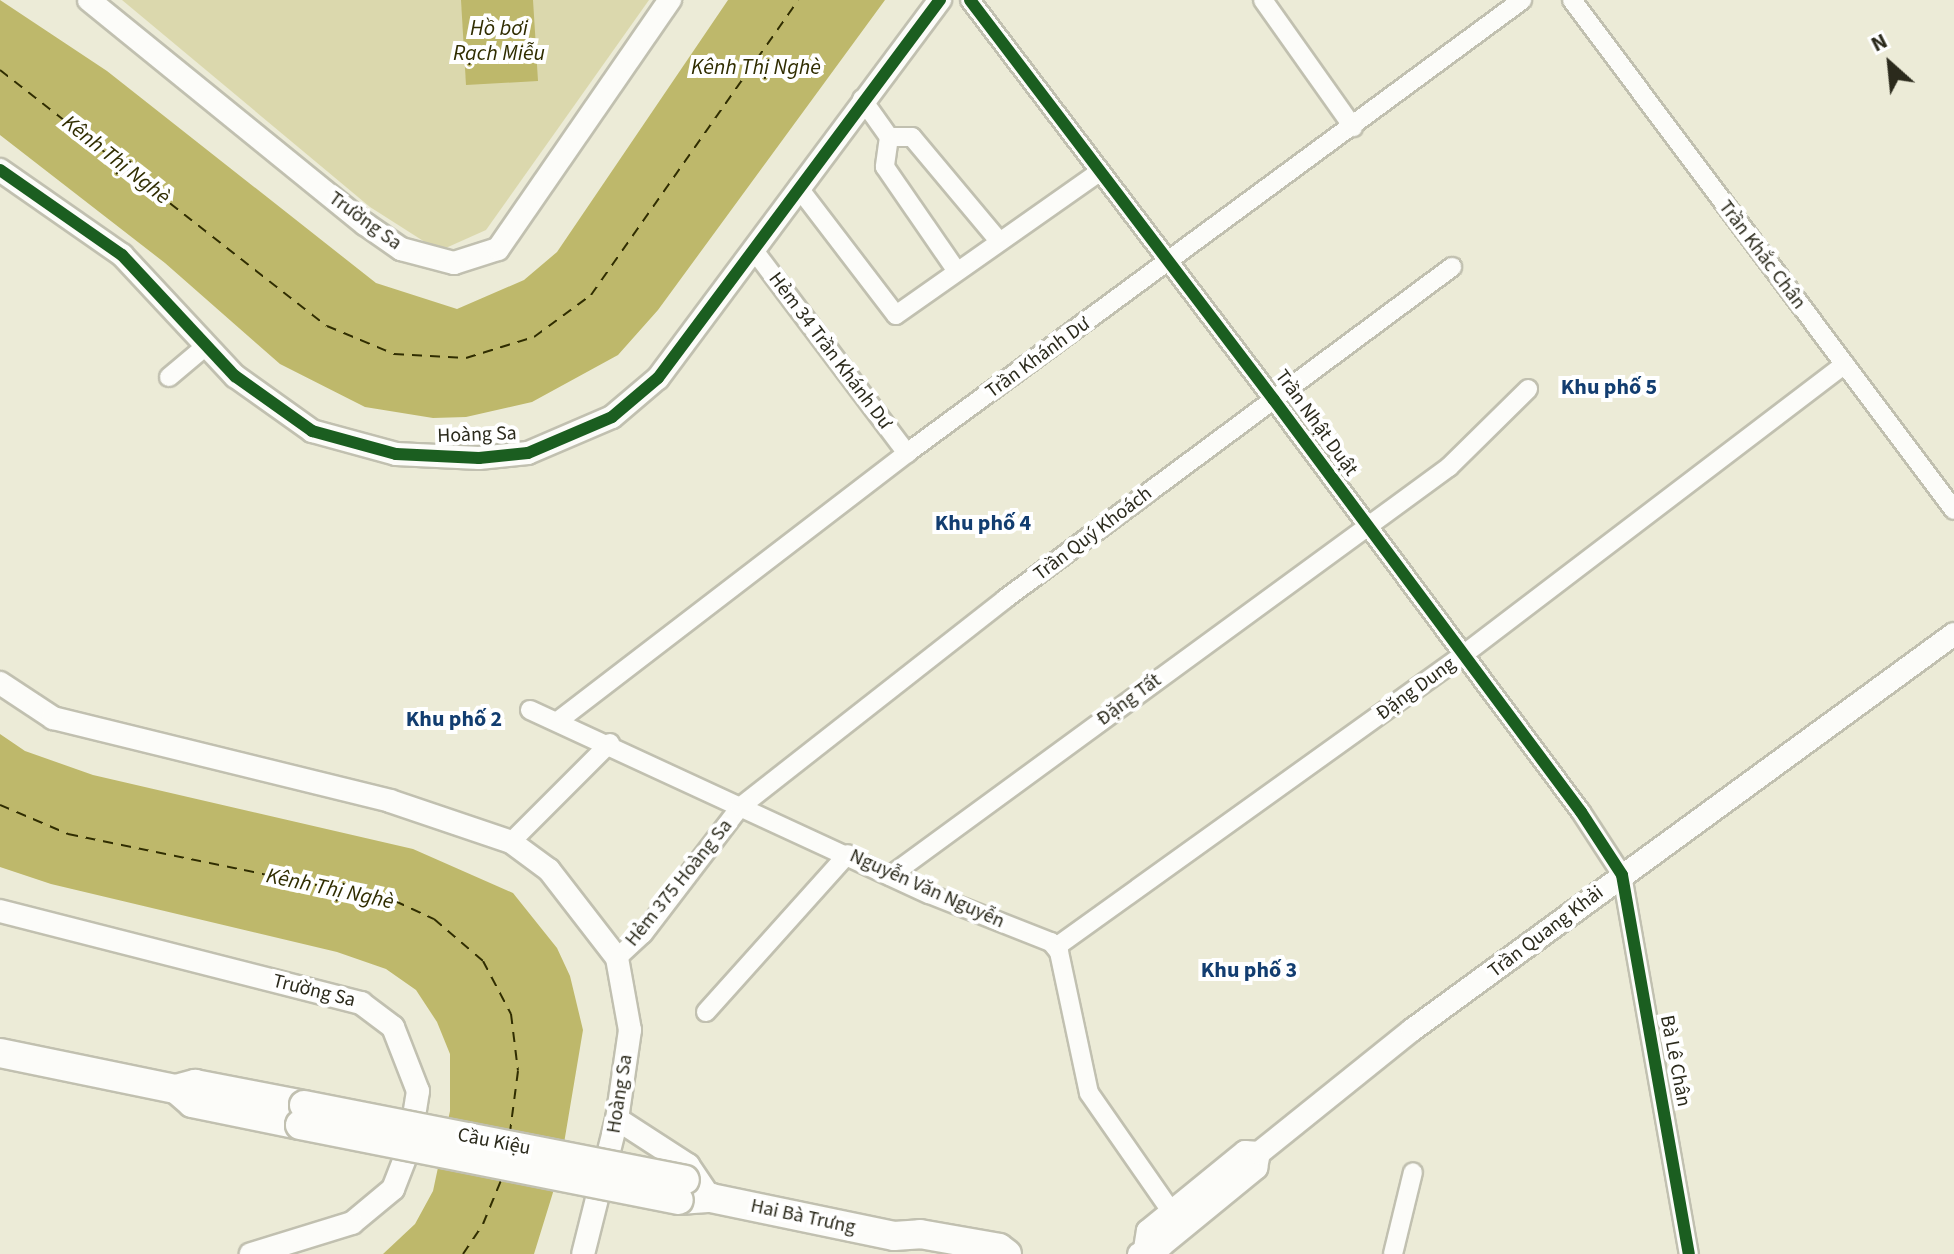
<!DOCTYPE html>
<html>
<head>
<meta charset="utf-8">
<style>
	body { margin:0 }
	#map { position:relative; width:1954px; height:1254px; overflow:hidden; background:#ecebd7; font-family:"Source Sans 3",sans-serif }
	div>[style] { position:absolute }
	.green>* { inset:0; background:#dbd8ad }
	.water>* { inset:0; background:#beb86b }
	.ferry>* { height:2px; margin-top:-1px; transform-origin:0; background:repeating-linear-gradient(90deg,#302d01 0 10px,transparent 0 18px) }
	.roads { filter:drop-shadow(2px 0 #c1c0b0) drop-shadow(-2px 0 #c1c0b0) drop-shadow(0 2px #c1c0b0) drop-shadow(0 -2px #c1c0b0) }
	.minor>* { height:18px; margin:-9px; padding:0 9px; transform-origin:9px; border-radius:9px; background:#fcfcf9 }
	.tertiary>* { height:22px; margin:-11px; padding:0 11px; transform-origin:11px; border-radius:11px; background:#fcfcf9 }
	.primary>* { height:28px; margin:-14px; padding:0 14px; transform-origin:14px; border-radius:14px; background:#fcfcf9 }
	.bridges { filter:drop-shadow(2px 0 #c1c0b0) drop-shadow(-2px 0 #c1c0b0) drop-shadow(0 2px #c1c0b0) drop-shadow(0 -2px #c1c0b0) }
	.primary-bridge>* { height:28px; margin:-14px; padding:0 14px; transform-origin:14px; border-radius:14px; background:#fcfcf9 }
	.cycleway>* { height:12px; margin:-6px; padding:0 6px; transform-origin:6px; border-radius:6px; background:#1b5e20 }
	span { translate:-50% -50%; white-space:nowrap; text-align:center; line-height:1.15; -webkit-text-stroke:8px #fff; paint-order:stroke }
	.street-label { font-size:20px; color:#2b2a1c }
	.water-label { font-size:22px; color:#302d01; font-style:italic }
	.neighbourhood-label { font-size:22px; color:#123d70; font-weight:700 }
	.north { position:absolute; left:1850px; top:24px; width:80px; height:80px; -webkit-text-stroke:6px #fff; paint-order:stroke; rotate:333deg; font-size:22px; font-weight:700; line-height:32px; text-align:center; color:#2b2a1c }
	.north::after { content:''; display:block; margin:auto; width:28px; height:36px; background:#2b2a1c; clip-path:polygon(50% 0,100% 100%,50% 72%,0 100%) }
</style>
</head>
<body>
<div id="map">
	<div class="green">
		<div style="clip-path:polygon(122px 0,649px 0,486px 230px,439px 251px,370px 207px)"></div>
	</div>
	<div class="water">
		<div style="clip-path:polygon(0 0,107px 71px,376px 283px,457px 309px,524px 280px,557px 252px,728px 0,885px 0,658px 310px,618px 355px,532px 402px,466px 417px,433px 418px,365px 407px,280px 364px,165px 263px,0 135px)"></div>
		<div style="clip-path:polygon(461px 0,533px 0,538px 81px,466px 85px)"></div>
		<div style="clip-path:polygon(0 734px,25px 751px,93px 775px,413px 849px,513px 893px,557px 948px,570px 976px,583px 1030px,559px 1173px,534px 1254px,383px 1254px,415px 1224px,433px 1191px,450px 1111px,450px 1054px,437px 1022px,416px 990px,386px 969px,337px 952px,51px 884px,0 867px)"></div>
	</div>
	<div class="ferry">
		<div style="left:0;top:70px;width:415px;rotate:38.1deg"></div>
		<div style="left:327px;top:326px;width:73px;rotate:22.7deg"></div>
		<div style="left:394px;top:354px;width:72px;rotate:3.2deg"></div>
		<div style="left:466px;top:358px;width:71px;rotate:-17.2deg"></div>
		<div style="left:534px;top:337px;width:71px;rotate:-36.4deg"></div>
		<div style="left:591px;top:295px;width:360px;rotate:-54.9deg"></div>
		<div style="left:0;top:805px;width:74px;rotate:23.1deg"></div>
		<div style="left:68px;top:834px;width:334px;rotate:11.6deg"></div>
		<div style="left:395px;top:901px;width:43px;rotate:24.8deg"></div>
		<div style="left:434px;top:919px;width:65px;rotate:40.6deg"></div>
		<div style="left:483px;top:961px;width:60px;rotate:62.2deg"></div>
		<div style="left:511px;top:1014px;width:57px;rotate:83deg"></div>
		<div style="left:518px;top:1071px;width:62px;rotate:97.5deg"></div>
		<div style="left:463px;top:1254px;width:36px;rotate:-56deg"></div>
		<div style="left:483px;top:1224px;width:50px;rotate:-67.6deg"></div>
	</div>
	<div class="roads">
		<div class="minor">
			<div style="left:970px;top:0;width:502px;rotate:52.77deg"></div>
			<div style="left:1274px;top:400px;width:514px;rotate:53.31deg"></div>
			<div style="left:1581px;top:812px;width:75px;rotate:56.9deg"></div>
			<div style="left:1622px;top:875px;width:385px;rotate:80deg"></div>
			<div style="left:1263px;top:0;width:156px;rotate:54.7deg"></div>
			<div style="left:1572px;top:0;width:637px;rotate:53.17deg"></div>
			<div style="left:862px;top:99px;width:47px;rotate:54.6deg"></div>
			<div style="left:889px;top:137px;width:30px;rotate:98deg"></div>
			<div style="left:885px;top:167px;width:125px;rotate:55.4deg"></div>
			<div style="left:889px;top:137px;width:23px"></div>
			<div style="left:912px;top:137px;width:136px;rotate:50.1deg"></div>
			<div style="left:798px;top:187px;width:161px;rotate:52.6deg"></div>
			<div style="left:896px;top:315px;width:247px;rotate:-35.1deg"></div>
			<div style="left:753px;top:249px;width:256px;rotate:53deg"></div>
			<div style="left:169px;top:377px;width:48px;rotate:-40deg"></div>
			<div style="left:530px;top:710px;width:439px;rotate:24.8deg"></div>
			<div style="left:929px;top:894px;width:131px;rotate:21.5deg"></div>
			<div style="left:1051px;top:942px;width:13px;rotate:51deg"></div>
			<div style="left:1059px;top:952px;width:144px;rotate:78deg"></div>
			<div style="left:1089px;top:1093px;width:144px;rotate:55.2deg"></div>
			<div style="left:558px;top:721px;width:440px;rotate:-37.5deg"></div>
			<div style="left:907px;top:453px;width:764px;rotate:-36.37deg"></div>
			<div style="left:511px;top:842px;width:140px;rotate:-45deg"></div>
			<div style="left:890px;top:876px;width:693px;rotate:-36.19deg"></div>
			<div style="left:1449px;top:467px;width:111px;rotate:-44.6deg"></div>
			<div style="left:1056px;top:947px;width:501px;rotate:-35.66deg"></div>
			<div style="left:1463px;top:655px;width:480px;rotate:-37.3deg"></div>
			<div style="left:617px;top:958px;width:35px;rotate:-43deg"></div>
			<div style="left:643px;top:934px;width:160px;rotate:-52.6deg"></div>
			<div style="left:740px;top:807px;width:337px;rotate:-38.1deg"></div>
			<div style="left:1005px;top:599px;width:557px;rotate:-36.6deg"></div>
			<div style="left:706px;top:1012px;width:212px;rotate:-48.1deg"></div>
			<div style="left:1393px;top:1254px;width:84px;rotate:-76.3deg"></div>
		</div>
		<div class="tertiary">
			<div style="left:89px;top:0;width:355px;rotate:39.1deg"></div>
			<div style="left:365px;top:224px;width:44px;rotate:34.8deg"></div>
			<div style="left:401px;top:249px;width:55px;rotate:14.8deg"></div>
			<div style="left:454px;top:263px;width:46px;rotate:-17.7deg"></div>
			<div style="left:498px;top:249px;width:303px;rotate:-55.4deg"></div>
			<div style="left:0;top:170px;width:149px;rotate:34.9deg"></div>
			<div style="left:122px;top:255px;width:166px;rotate:47deg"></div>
			<div style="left:235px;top:376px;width:95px;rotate:35.5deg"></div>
			<div style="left:312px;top:431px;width:87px;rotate:15.3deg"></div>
			<div style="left:396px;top:454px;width:83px;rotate:2.8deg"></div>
			<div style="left:479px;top:458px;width:49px;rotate:-5.8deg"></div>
			<div style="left:528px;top:453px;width:91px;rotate:-23.2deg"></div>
			<div style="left:612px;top:417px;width:60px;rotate:-40.3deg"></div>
			<div style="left:658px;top:378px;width:472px;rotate:-53.3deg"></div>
			<div style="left:0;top:683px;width:64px;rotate:33.4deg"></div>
			<div style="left:53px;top:718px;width:347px;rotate:13.8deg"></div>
			<div style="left:390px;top:801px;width:128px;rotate:18.7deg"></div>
			<div style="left:511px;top:842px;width:47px;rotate:36.4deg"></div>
			<div style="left:549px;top:870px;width:111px;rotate:52.3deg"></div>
			<div style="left:617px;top:958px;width:73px;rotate:79.8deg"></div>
			<div style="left:630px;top:1030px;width:90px;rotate:98.3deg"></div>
			<div style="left:617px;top:1119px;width:139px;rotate:104.1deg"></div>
			<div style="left:0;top:911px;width:373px;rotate:14.3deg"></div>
			<div style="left:361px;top:1003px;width:40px;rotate:37deg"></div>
			<div style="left:393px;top:1027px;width:69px;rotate:68.7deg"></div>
			<div style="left:418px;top:1091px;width:58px;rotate:99deg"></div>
			<div style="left:409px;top:1148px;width:44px;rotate:111.3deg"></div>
			<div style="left:393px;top:1189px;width:53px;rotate:140.3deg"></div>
			<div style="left:352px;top:1223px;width:106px;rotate:162.9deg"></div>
			<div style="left:617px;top:1119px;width:85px;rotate:32.9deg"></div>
			<div style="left:688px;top:1165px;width:37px;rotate:56deg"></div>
			<div style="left:1145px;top:1249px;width:18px;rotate:-81deg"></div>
			<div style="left:1148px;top:1231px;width:125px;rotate:-39.2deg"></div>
			<div style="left:1245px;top:1152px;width:14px;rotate:4deg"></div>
			<div style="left:1139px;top:1254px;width:25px;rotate:-21deg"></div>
			<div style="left:1162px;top:1245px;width:122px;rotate:-39.3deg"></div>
			<div style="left:1256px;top:1168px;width:15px;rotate:-79deg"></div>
			<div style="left:1259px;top:1153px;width:196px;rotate:-38.8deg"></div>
			<div style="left:1412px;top:1030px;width:671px;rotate:-36.15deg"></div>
		</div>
		<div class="primary">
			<div style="left:0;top:1053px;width:180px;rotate:11.6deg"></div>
			<div style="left:176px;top:1089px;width:20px;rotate:-15deg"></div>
			<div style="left:195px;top:1084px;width:111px;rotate:10.9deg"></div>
			<div style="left:176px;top:1089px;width:21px;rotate:41deg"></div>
			<div style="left:192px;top:1103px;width:110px;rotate:11.5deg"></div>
			<div style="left:679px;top:1200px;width:32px;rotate:-4deg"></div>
			<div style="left:711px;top:1198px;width:187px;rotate:11.7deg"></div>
			<div style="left:894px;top:1236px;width:26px;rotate:-4deg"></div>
			<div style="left:920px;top:1234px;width:80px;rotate:10deg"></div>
			<div style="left:999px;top:1248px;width:10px;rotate:37deg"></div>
		</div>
	</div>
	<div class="bridges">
		<div class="primary-bridge">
			<div style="left:304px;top:1105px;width:388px;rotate:11.1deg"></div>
			<div style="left:300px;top:1125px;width:386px;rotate:11.2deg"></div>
		</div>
	</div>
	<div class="cycleway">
		<div style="left:970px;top:0;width:502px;rotate:52.77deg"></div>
		<div style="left:1274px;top:400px;width:514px;rotate:53.31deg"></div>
		<div style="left:1581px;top:812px;width:75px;rotate:56.9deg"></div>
		<div style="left:1622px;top:875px;width:385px;rotate:80deg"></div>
		<div style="left:0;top:170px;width:149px;rotate:34.9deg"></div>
		<div style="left:122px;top:255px;width:166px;rotate:47deg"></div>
		<div style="left:235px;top:376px;width:95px;rotate:35.5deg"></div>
		<div style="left:312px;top:431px;width:87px;rotate:15.3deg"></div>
		<div style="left:396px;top:454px;width:83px;rotate:2.8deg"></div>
		<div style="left:479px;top:458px;width:49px;rotate:-5.8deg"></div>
		<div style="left:528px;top:453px;width:91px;rotate:-23.2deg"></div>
		<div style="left:612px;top:417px;width:60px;rotate:-40.3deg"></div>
		<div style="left:658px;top:378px;width:472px;rotate:-53.3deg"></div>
	</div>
	<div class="street-label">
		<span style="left:365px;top:221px;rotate:36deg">Trường Sa</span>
		<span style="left:1762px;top:255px;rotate:53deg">Trần Khắc Chân</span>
		<span style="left:830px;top:351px;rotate:53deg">Hẻm 34 Trần Khánh Dư</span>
		<span style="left:1038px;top:358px;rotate:-36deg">Trần Khánh Dư</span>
		<span style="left:1316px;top:423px;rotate:54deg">Trần Nhật Duật</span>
		<span style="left:477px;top:435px;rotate:-2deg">Hoàng Sa</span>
		<span style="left:1093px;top:534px;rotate:-37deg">Trần Quý Khoách</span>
		<span style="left:1416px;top:689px;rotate:-36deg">Đặng Dung</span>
		<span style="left:1129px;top:700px;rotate:-36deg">Ðặng Tất</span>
		<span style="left:679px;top:883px;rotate:-51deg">Hẻm 375 Hoàng Sa</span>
		<span style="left:927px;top:889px;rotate:24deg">Nguyễn Văn Nguyễn</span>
		<span style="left:1546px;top:932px;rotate:-37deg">Trần Quang Khải</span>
		<span style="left:314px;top:991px;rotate:14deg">Trường Sa</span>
		<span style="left:1675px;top:1061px;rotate:79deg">Bà Lê Chân</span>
		<span style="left:620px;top:1094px;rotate:-81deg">Hoàng Sa</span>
		<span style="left:494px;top:1142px;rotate:11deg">Cầu Kiệu</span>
		<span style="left:803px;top:1217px;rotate:12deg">Hai Bà Trưng</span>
	</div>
	<div class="water-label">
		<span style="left:499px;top:41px">Hồ bơi<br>Rạch Miễu</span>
		<span style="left:756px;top:68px">Kênh Thị Nghè</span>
		<span style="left:116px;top:160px;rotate:38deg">Kênh Thị Nghè</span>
		<span style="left:330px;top:889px;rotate:12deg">Kênh Thị Nghè</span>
	</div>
	<div class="neighbourhood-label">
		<span style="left:1609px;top:388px">Khu phố 5</span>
		<span style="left:983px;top:524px">Khu phố 4</span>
		<span style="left:454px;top:720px">Khu phố 2</span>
		<span style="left:1249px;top:971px">Khu phố 3</span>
	</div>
	<div class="north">N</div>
</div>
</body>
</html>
